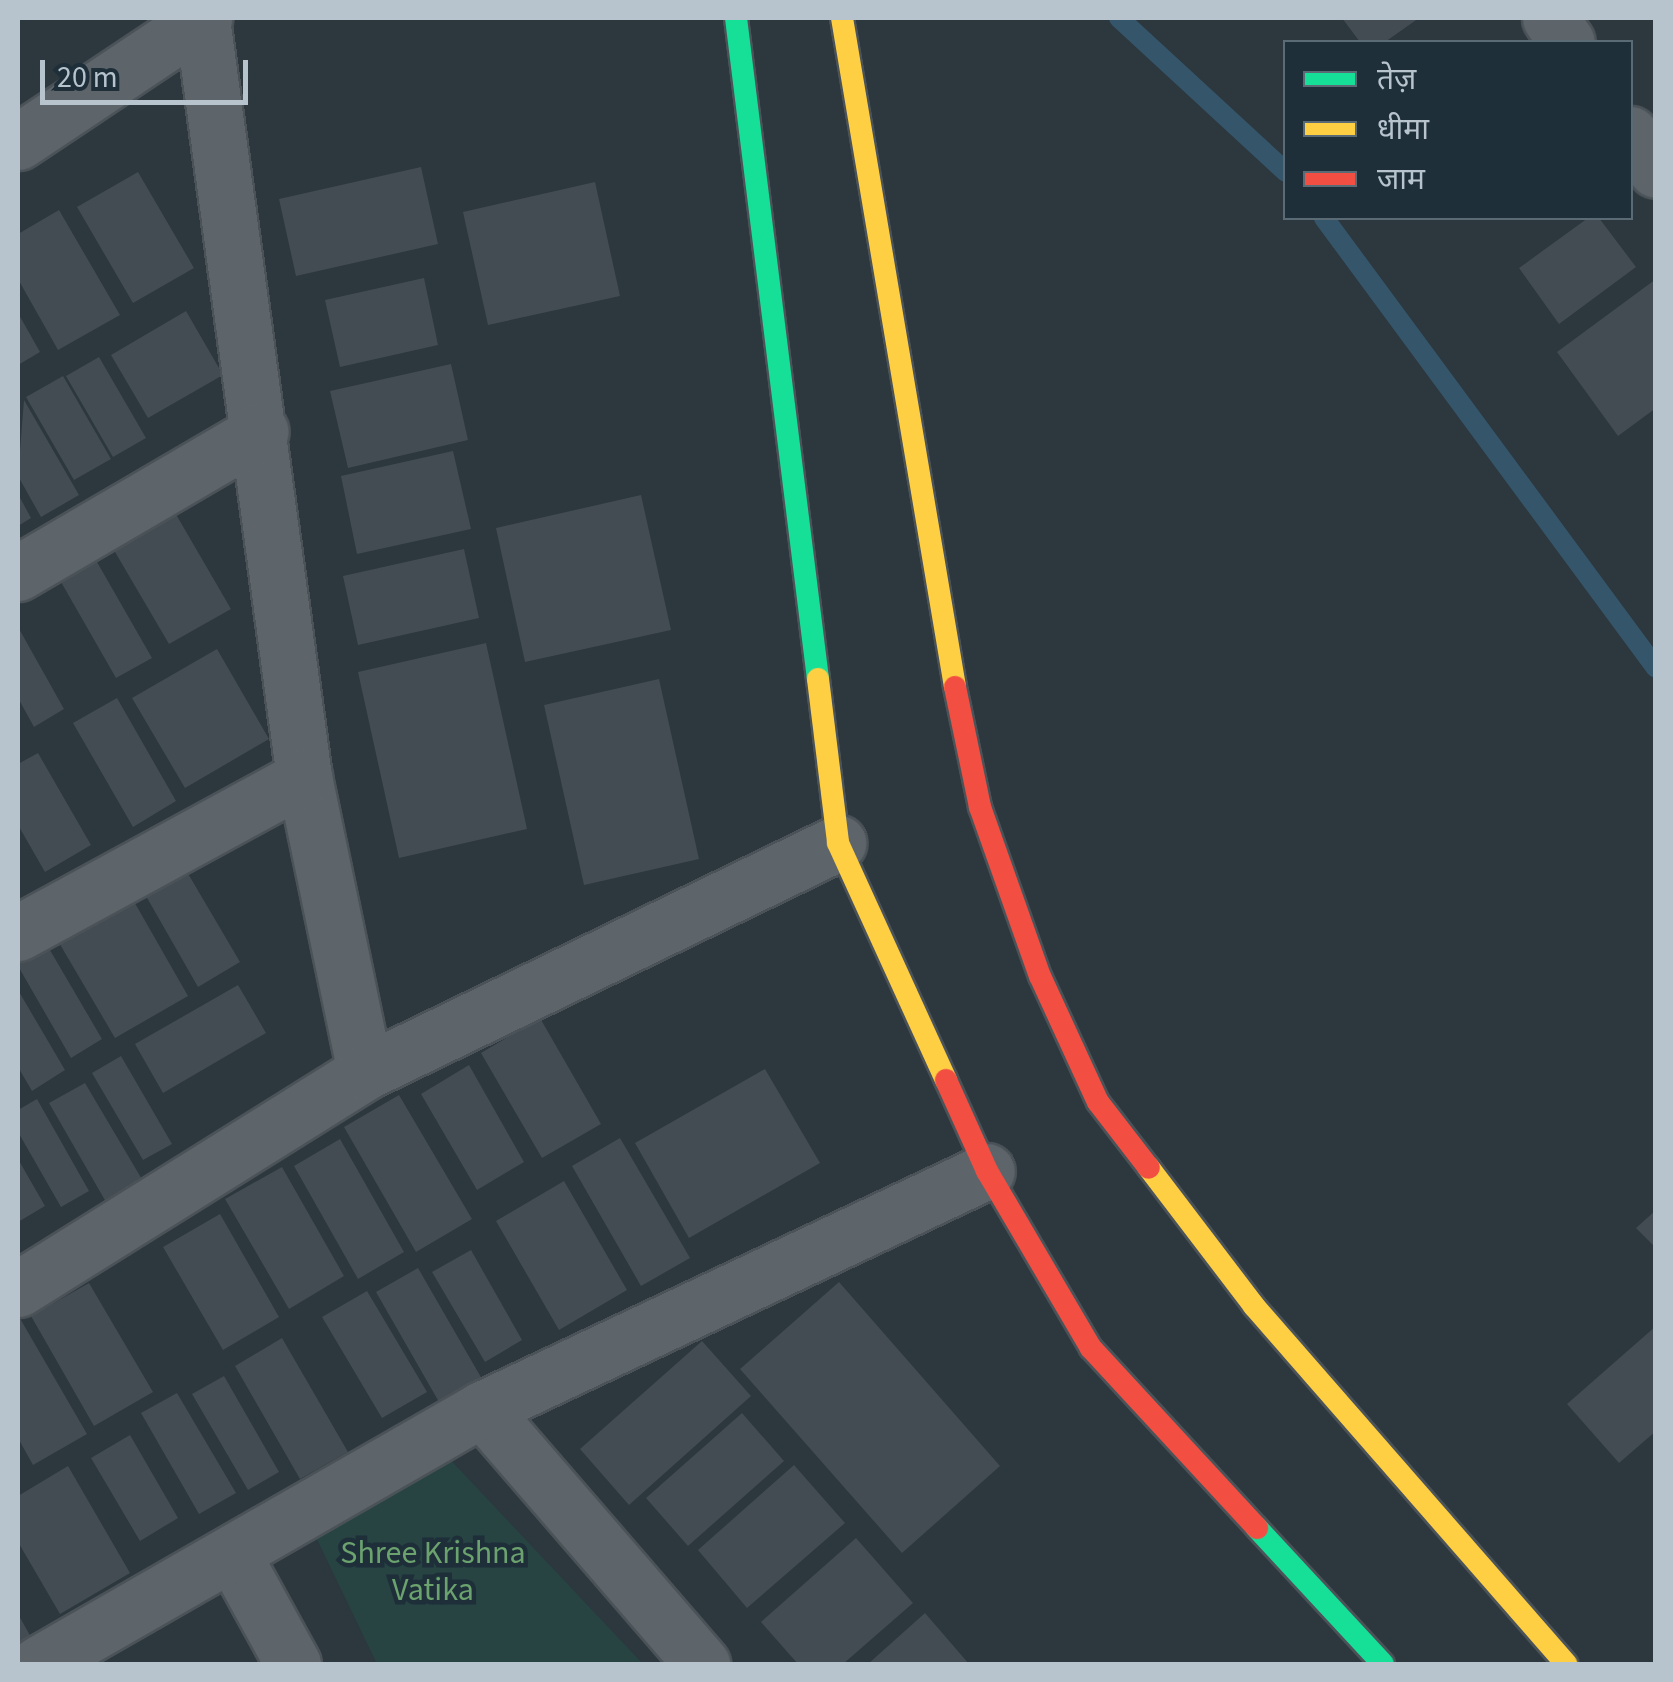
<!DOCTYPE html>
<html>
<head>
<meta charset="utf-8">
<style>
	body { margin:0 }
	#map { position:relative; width:1673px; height:1682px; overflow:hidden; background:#2c373e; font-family:"Source Sans 3","Noto Sans Devanagari",sans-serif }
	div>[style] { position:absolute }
	.green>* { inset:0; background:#274443 }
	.stream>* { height:20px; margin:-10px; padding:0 10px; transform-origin:10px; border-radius:10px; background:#35556a }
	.building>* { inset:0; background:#434c52 }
	.roads { filter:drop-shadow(2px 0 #4b5358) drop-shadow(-2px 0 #4b5358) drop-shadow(0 2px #4b5358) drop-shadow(0 -2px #4b5358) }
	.street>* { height:55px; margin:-27.5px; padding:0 27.5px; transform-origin:27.5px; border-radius:27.5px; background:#5d656b }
	.fast>* { height:22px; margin:-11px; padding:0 11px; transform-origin:11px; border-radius:11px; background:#16e098 }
	.slow>* { height:22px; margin:-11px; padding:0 11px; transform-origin:11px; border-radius:11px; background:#ffcf43 }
	.jam>* { height:22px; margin:-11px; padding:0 11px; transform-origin:11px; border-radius:11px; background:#f24e42 }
	span { translate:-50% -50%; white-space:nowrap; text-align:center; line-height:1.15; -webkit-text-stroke:9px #1e2f3a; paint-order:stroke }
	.park-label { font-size:32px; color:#6ba26e }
	.frame { position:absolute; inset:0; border:20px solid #b7c4ce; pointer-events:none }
	.legend { position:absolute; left:1283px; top:40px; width:350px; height:180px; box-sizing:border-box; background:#1e2f3a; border:2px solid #5b6b75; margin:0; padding:12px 18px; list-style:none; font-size:30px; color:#b7c4ce }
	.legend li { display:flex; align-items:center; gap:20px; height:50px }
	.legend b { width:50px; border:2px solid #5b6b75 }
	.scale { position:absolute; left:40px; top:60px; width:208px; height:45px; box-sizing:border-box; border:5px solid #b7c4ce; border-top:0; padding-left:12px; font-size:30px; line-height:35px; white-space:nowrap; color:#b7c4ce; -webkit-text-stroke:8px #1e2f3a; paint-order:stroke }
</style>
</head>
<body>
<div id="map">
	<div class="green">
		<div style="clip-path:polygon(443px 1452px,643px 1664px,377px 1664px,313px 1531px)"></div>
	</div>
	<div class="stream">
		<div style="left:1119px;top:18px;width:227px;rotate:42.7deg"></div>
		<div style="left:1324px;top:218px;width:559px;rotate:53.58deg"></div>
	</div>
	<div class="building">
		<div style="clip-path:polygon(1342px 18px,1419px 18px,1385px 42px,1360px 42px)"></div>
		<div style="clip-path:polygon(421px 167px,438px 244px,296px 276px,279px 199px)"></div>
		<div style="clip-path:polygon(138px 172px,194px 268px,133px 303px,77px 207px)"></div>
		<div style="clip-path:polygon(595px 182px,620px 296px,488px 325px,463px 212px)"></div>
		<div style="clip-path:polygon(59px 210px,120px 315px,58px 350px,18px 279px,18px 234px)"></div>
		<div style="clip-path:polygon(1588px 218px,1599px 218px,1636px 267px,1559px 324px,1519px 268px)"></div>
		<div style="clip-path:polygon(424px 278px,438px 345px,340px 367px,325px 300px)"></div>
		<div style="clip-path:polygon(1656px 279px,1656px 408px,1618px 436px,1557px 352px)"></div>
		<div style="clip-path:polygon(186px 311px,223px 375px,148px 418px,111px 355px)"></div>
		<div style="clip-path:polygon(18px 313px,40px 352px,18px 365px)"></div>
		<div style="clip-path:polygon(99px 357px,146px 438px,113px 457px,66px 376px)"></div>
		<div style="clip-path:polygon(451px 364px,468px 440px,348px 468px,330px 391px)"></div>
		<div style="clip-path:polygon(63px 376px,111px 459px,74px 480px,26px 397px)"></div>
		<div style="clip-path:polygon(24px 400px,79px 495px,41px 517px,18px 476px)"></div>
		<div style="clip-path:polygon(453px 451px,471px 529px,357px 554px,341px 476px)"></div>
		<div style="clip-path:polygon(18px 494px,31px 518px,18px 526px)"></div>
		<div style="clip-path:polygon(641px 495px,671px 630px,525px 662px,496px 528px)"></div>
		<div style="clip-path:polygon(170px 504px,231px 609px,169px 644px,108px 540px)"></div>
		<div style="clip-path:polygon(464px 549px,479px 618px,358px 645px,343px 576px)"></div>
		<div style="clip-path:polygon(93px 555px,152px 658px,116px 678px,57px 575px)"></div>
		<div style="clip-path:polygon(18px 627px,64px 709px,34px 727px,18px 698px)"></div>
		<div style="clip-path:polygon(486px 643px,527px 829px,399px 858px,358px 672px)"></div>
		<div style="clip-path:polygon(217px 649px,269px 739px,185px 788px,132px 698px)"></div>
		<div style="clip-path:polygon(659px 679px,699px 859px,584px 885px,544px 705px)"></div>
		<div style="clip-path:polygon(117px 698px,176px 801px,133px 827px,73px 723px)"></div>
		<div style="clip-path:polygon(38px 753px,91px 845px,45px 872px,18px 825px,18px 764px)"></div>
		<div style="clip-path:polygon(183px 865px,240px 962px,198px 987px,142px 889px)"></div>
		<div style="clip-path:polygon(132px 898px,188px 996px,115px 1038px,58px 941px)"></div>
		<div style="clip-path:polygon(40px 933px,102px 1039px,71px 1058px,18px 966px,18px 945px)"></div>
		<div style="clip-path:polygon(238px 985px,266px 1033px,163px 1093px,135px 1044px)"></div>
		<div style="clip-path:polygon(18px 990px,65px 1070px,32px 1091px,18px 1067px)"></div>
		<div style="clip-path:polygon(540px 1018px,601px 1124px,542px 1158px,481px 1053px)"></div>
		<div style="clip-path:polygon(121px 1056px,172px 1144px,143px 1160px,92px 1073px)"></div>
		<div style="clip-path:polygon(469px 1065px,524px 1162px,477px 1190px,421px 1094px)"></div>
		<div style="clip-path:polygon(765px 1069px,820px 1163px,689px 1238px,635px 1143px)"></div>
		<div style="clip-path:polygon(85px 1083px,143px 1181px,106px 1202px,49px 1103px)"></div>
		<div style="clip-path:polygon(399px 1095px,472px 1219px,416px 1252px,344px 1127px)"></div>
		<div style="clip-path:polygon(37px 1099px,89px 1191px,61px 1207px,18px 1132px,18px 1110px)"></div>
		<div style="clip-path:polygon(620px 1138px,690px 1258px,641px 1286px,572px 1166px)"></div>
		<div style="clip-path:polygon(340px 1139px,404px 1252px,358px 1279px,294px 1166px)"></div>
		<div style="clip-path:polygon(18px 1159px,45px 1206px,18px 1222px)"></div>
		<div style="clip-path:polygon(282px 1167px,344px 1276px,289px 1309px,225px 1199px)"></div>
		<div style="clip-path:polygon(564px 1181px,627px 1290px,559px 1330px,496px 1221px)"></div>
		<div style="clip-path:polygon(1656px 1210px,1656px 1248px,1636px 1228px)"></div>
		<div style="clip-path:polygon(220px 1214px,279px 1317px,223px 1350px,163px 1247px)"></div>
		<div style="clip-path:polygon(471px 1250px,522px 1340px,485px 1362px,432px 1272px)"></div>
		<div style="clip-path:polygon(418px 1268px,482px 1379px,439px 1402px,376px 1292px)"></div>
		<div style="clip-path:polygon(839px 1282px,1000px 1466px,902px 1553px,740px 1369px)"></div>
		<div style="clip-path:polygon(89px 1283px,153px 1392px,94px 1426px,31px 1316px)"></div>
		<div style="clip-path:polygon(367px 1291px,427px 1392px,382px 1418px,322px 1317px)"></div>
		<div style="clip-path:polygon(18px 1315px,87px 1434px,33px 1465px,18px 1438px)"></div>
		<div style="clip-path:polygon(1656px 1326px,1656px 1431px,1619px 1463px,1567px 1404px)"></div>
		<div style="clip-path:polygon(282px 1338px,348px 1452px,300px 1479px,235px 1366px)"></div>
		<div style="clip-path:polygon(702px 1341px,751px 1396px,629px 1505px,580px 1449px)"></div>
		<div style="clip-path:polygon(224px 1376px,279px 1472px,248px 1490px,192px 1394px)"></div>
		<div style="clip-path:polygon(177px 1393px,236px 1493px,199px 1514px,141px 1413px)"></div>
		<div style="clip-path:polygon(742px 1413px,784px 1461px,688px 1546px,646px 1498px)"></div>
		<div style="clip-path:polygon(130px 1435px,178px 1518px,140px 1541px,91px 1458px)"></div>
		<div style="clip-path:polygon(794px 1465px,845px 1523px,747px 1608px,698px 1550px)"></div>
		<div style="clip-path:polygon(68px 1466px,130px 1573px,60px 1614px,18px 1542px,18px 1496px)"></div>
		<div style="clip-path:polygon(856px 1538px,913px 1603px,843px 1664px,798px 1664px,761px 1622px)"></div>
		<div style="clip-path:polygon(925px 1613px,969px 1664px,868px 1664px)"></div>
		<div style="clip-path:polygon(18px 1614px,36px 1646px,18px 1657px)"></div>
	</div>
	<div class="roads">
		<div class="street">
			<div style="left:1550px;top:18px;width:29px;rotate:55deg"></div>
			<div style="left:202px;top:19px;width:765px;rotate:82.34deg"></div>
			<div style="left:304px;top:777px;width:301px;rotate:78.3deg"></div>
			<div style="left:1630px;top:134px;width:44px;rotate:54.2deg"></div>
			<div style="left:18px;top:142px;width:224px;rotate:-33.7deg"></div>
			<div style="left:18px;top:573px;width:281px;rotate:-30.3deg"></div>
			<div style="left:18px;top:933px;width:326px;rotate:-28.6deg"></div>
			<div style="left:18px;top:1289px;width:409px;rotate:-32deg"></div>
			<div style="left:365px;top:1072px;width:526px;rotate:-25.83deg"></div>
			<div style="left:482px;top:1409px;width:337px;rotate:49.2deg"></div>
			<div style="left:232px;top:1553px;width:127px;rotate:61.2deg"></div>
			<div style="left:38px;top:1664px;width:512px;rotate:-29.87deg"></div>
			<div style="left:482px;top:1409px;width:558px;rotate:-25.23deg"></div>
		</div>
		<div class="fast">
			<div style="left:736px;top:18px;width:666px;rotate:82.93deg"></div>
			<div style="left:1257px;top:1528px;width:185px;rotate:47.2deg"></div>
		</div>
		<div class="slow">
			<div style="left:842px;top:18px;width:678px;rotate:80.41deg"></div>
			<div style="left:818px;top:679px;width:165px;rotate:83deg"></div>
			<div style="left:838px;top:843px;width:260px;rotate:65.5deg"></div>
			<div style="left:1149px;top:1168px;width:173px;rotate:52.7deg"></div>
			<div style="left:1254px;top:1306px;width:475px;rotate:48.9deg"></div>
		</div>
		<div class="jam">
			<div style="left:955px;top:687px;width:123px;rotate:78.2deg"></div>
			<div style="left:980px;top:807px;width:179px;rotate:70.5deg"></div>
			<div style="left:1040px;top:976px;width:139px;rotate:65.3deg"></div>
			<div style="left:1098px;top:1102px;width:83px;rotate:52.3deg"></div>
			<div style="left:946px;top:1080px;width:100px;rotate:65.7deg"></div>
			<div style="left:987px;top:1171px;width:205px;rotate:59.6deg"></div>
			<div style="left:1091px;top:1348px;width:245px;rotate:47.3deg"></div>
		</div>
	</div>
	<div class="park-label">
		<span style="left:433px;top:1572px">Shree Krishna<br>Vatika</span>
	</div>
	<div class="frame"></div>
	<ul class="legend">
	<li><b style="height:12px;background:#16e098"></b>तेज़</li>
	<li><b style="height:12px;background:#ffcf43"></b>धीमा</li>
	<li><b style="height:12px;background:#f24e42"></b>जाम</li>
	</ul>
	<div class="scale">20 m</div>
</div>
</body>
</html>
